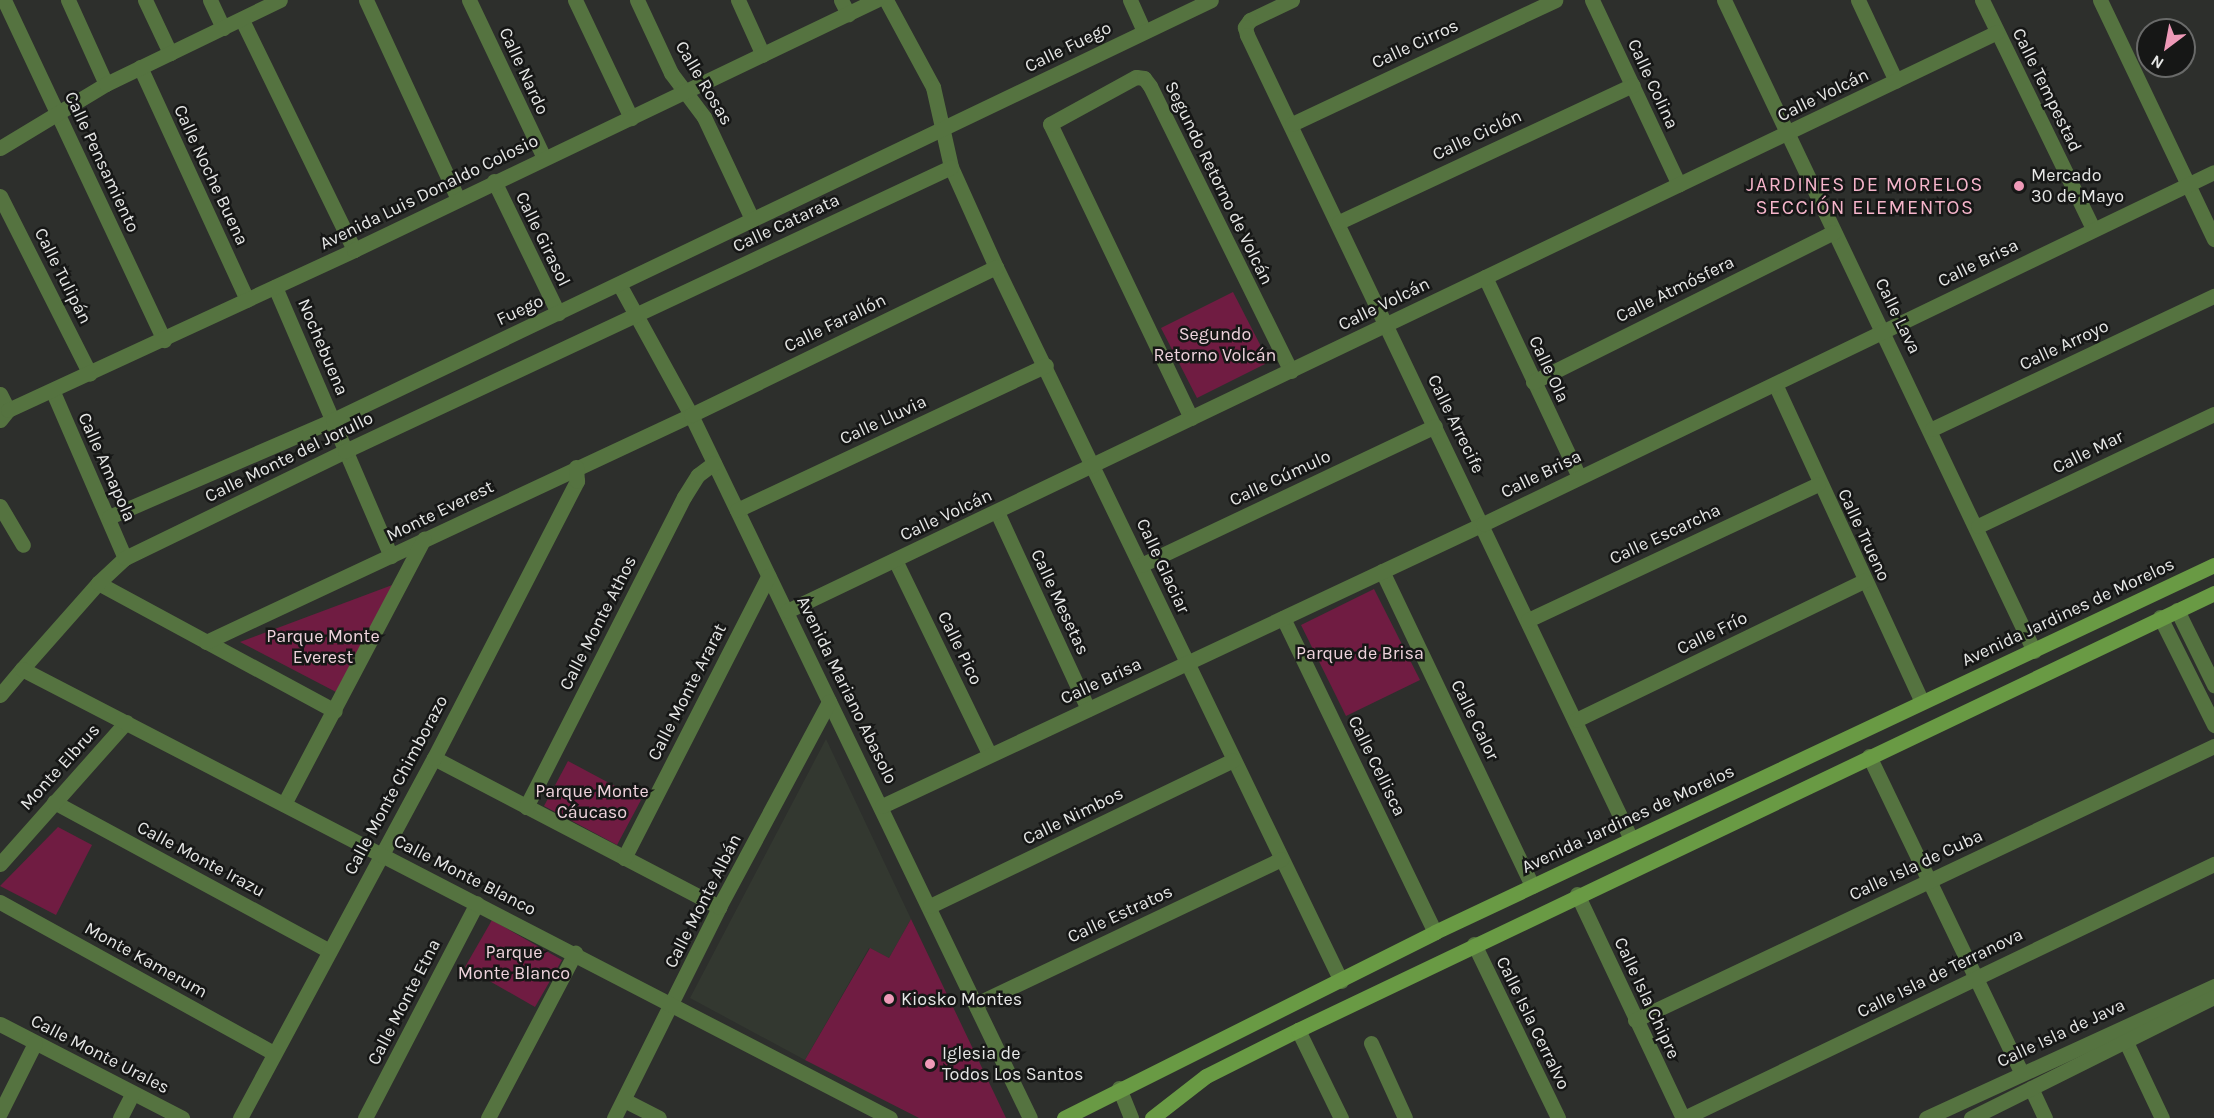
<!DOCTYPE html>
<html>
<head>
<meta charset="utf-8">
<style>
	body { margin:0 }
	#map { position:relative; width:2214px; height:1118px; overflow:hidden; background:#2d2f2c; font-family:Karla,sans-serif }
	div>[style] { position:absolute }
	.built>* { inset:0; background:#333830 }
	.green>* { inset:0; background:#701c42 }
	.minor>* { height:15px; margin:-7.5px; padding:0 7.5px; transform-origin:7.5px; border-radius:7.5px; background:#557340 }
	.tertiary>* { height:15px; margin:-7.5px; padding:0 7.5px; transform-origin:7.5px; border-radius:7.5px; background:#557340 }
	.secondary>* { height:15px; margin:-7.5px; padding:0 7.5px; transform-origin:7.5px; border-radius:7.5px; background:#699a44 }
	.dots>* { width:16px; height:16px; translate:-50% -50%; box-sizing:border-box; border:3px solid #161716; border-radius:50% }
	span { translate:-50% -50%; white-space:nowrap; text-align:center; line-height:1.15; -webkit-text-stroke:5px #161716; paint-order:stroke }
	.street-label { font-size:18px; color:#e6e7e6 }
	.poi-label { font-size:18px; color:#e6e7e6 }
	.left { translate:0 -50%; text-align:left }
	.park-label { font-size:18px; color:#eed3dc }
	.neighbourhood-label { font-size:20px; color:#f6b5cb; letter-spacing:1.5px }
	.north { position:absolute; left:2136px; top:18px; width:60px; height:60px; box-sizing:border-box; background:#161716; border:2px solid #696a69; border-radius:50%; rotate:212deg; font-size:16px; font-weight:700; line-height:24px; text-align:center; color:#e6e7e6 }
	.north::after { content:''; display:block; margin:auto; width:21px; height:27px; background:#ef9ab8; clip-path:polygon(50% 0,100% 100%,50% 72%,0 100%) }
</style>
</head>
<body>
<div id="map">
	<div class="built">
		<div style="clip-path:polygon(826px 739px,911px 919px,889px 958px,869px 948px,805px 1060px,690px 998px)"></div>
	</div>
	<div class="green">
		<div style="clip-path:polygon(1233px 292px,1269px 362px,1197px 398px,1161px 328px)"></div>
		<div style="clip-path:polygon(395px 584px,336px 692px,240px 642px)"></div>
		<div style="clip-path:polygon(1374px 589px,1420px 680px,1346px 716px,1301px 625px)"></div>
		<div style="clip-path:polygon(568px 761px,641px 800px,617px 845px,544px 806px)"></div>
		<div style="clip-path:polygon(58px 827px,92px 845px,56px 915px,0 886px)"></div>
		<div style="clip-path:polygon(911px 919px,1006px 1118px,919px 1118px,805px 1060px,870px 948px,889px 958px)"></div>
		<div style="clip-path:polygon(492px 920px,562px 960px,535px 1007px,465px 967px)"></div>
	</div>
	<div class="minor">
		<div style="left:4px;top:0;width:376px;rotate:64.8deg"></div>
		<div style="left:68px;top:0;width:92px;rotate:65.7deg"></div>
		<div style="left:145px;top:0;width:59px;rotate:64.7deg"></div>
		<div style="left:210px;top:0;width:31px;rotate:65deg"></div>
		<div style="left:366px;top:0;width:219px;rotate:65.2deg"></div>
		<div style="left:469px;top:0;width:175px;rotate:64.6deg"></div>
		<div style="left:575px;top:0;width:131px;rotate:64.6deg"></div>
		<div style="left:637px;top:0;width:81px;rotate:65deg"></div>
		<div style="left:671px;top:73px;width:55px;rotate:53.1deg"></div>
		<div style="left:704px;top:117px;width:113px;rotate:64.8deg"></div>
		<div style="left:738px;top:0;width:60px;rotate:65.6deg"></div>
		<div style="left:841px;top:0;width:16px;rotate:63deg"></div>
		<div style="left:886px;top:0;width:99px;rotate:61.6deg"></div>
		<div style="left:933px;top:87px;width:82px;rotate:77.3deg"></div>
		<div style="left:951px;top:167px;width:110px;rotate:65.8deg"></div>
		<div style="left:996px;top:267px;width:793px;rotate:64.21deg"></div>
		<div style="left:1130px;top:0;width:34px;rotate:66deg"></div>
		<div style="left:1292px;top:0;width:47px;rotate:154.5deg"></div>
		<div style="left:1250px;top:20px;width:9px;rotate:126deg"></div>
		<div style="left:1245px;top:27px;width:8px;rotate:76deg"></div>
		<div style="left:1247px;top:35px;width:891px;rotate:64.47deg"></div>
		<div style="left:1592px;top:0;width:204px;rotate:64.8deg"></div>
		<div style="left:1724px;top:0;width:721px;rotate:64.54deg"></div>
		<div style="left:1858px;top:0;width:89px;rotate:64.9deg"></div>
		<div style="left:1982px;top:0;width:254px;rotate:64.1deg"></div>
		<div style="left:2100px;top:0;width:265px;rotate:64.5deg"></div>
		<div style="left:242px;top:20px;width:256px;rotate:64deg"></div>
		<div style="left:140px;top:67px;width:256px;rotate:65.3deg"></div>
		<div style="left:1292px;top:124px;width:291px;rotate:-25.2deg"></div>
		<div style="left:0;top:148px;width:124px;rotate:-31.1deg"></div>
		<div style="left:106px;top:84px;width:193px;rotate:-25.8deg"></div>
		<div style="left:494px;top:181px;width:147px;rotate:64.1deg"></div>
		<div style="left:0;top:196px;width:199px;rotate:63.2deg"></div>
		<div style="left:1339px;top:222px;width:324px;rotate:-25deg"></div>
		<div style="left:1485px;top:277px;width:221px;rotate:64.8deg"></div>
		<div style="left:619px;top:284px;width:149px;rotate:61.2deg"></div>
		<div style="left:691px;top:415px;width:780px;rotate:64.26deg"></div>
		<div style="left:275px;top:287px;width:293px;rotate:66.7deg"></div>
		<div style="left:1533px;top:382px;width:336px;rotate:-26.5deg"></div>
		<div style="left:1775px;top:384px;width:350px;rotate:65.2deg"></div>
		<div style="left:53px;top:392px;width:181px;rotate:66.6deg"></div>
		<div style="left:0;top:394px;width:18px;rotate:63deg"></div>
		<div style="left:1191px;top:418px;width:326px;rotate:-115.6deg"></div>
		<div style="left:1050px;top:124px;width:98px;rotate:-28.7deg"></div>
		<div style="left:1136px;top:77px;width:8px;rotate:7deg"></div>
		<div style="left:1144px;top:78px;width:10px;rotate:53deg"></div>
		<div style="left:1150px;top:86px;width:318px;rotate:63.7deg"></div>
		<div style="left:0;top:420px;width:13px;rotate:-51deg"></div>
		<div style="left:8px;top:410px;width:381px;rotate:-24.8deg"></div>
		<div style="left:354px;top:250px;width:579px;rotate:-25.59deg"></div>
		<div style="left:1932px;top:429px;width:312px;rotate:-25.3deg"></div>
		<div style="left:0;top:506px;width:45px;rotate:59.5deg"></div>
		<div style="left:737px;top:510px;width:341px;rotate:-25.1deg"></div>
		<div style="left:997px;top:512px;width:217px;rotate:65.2deg"></div>
		<div style="left:109px;top:517px;width:244px;rotate:-23.4deg"></div>
		<div style="left:333px;top:420px;width:973px;rotate:-25.56deg"></div>
		<div style="left:1978px;top:526px;width:261px;rotate:-25.4deg"></div>
		<div style="left:895px;top:560px;width:216px;rotate:64.1deg"></div>
		<div style="left:1141px;top:565px;width:325px;rotate:-25.3deg"></div>
		<div style="left:1382px;top:571px;width:349px;rotate:64.5deg"></div>
		<div style="left:98px;top:583px;width:269px;rotate:28.4deg"></div>
		<div style="left:2177px;top:610px;width:84px;rotate:63.7deg"></div>
		<div style="left:787px;top:611px;width:1341px;rotate:-25.57deg"></div>
		<div style="left:2160px;top:617px;width:121px;rotate:63.4deg"></div>
		<div style="left:1283px;top:618px;width:349px;rotate:64.2deg"></div>
		<div style="left:1528px;top:620px;width:320px;rotate:-25.1deg"></div>
		<div style="left:206px;top:642px;width:535px;rotate:-25.08deg"></div>
		<div style="left:691px;top:415px;width:339px;rotate:-25.9deg"></div>
		<div style="left:22px;top:669px;width:115px;rotate:-48.5deg"></div>
		<div style="left:98px;top:583px;width:37px;rotate:-43deg"></div>
		<div style="left:125px;top:558px;width:245px;rotate:-25.9deg"></div>
		<div style="left:345px;top:451px;width:669px;rotate:-25.11deg"></div>
		<div style="left:1576px;top:720px;width:320px;rotate:-25.8deg"></div>
		<div style="left:1869px;top:756px;width:351px;rotate:64.3deg"></div>
		<div style="left:434px;top:758px;width:322px;rotate:27.6deg"></div>
		<div style="left:54px;top:802px;width:313px;rotate:28.4deg"></div>
		<div style="left:284px;top:804px;width:300px;rotate:-62.2deg"></div>
		<div style="left:882px;top:806px;width:664px;rotate:-25.14deg"></div>
		<div style="left:1483px;top:524px;width:811px;rotate:-25.71deg"></div>
		<div style="left:526px;top:807px;width:348px;rotate:-63deg"></div>
		<div style="left:684px;top:497px;width:26px;rotate:-58deg"></div>
		<div style="left:698px;top:475px;width:20px;rotate:-37deg"></div>
		<div style="left:624px;top:858px;width:317px;rotate:-62.9deg"></div>
		<div style="left:0;top:864px;width:190px;rotate:-48.4deg"></div>
		<div style="left:1577px;top:894px;width:248px;rotate:64.7deg"></div>
		<div style="left:0;top:902px;width:313px;rotate:28.9deg"></div>
		<div style="left:930px;top:906px;width:336px;rotate:-25.7deg"></div>
		<div style="left:1474px;top:944px;width:193px;rotate:64.2deg"></div>
		<div style="left:976px;top:1004px;width:338px;rotate:-25.4deg"></div>
		<div style="left:1635px;top:1020px;width:641px;rotate:-25.32deg"></div>
		<div style="left:0;top:1024px;width:205px;rotate:27.3deg"></div>
		<div style="left:1298px;top:1030px;width:98px;rotate:64deg"></div>
		<div style="left:2126px;top:1042px;width:84px;rotate:64.7deg"></div>
		<div style="left:1371px;top:1043px;width:82px;rotate:65.6deg"></div>
		<div style="left:2031px;top:1088px;width:33px;rotate:65deg"></div>
		<div style="left:624px;top:1100px;width:39px;rotate:27deg"></div>
		<div style="left:0;top:1113px;width:78px;rotate:-63.4deg"></div>
		<div style="left:120px;top:1118px;width:28px;rotate:-63deg"></div>
		<div style="left:240px;top:1118px;width:409px;rotate:-61.7deg"></div>
		<div style="left:434px;top:758px;width:312px;rotate:-62.7deg"></div>
		<div style="left:577px;top:481px;width:14px;rotate:-94deg"></div>
		<div style="left:365px;top:1118px;width:242px;rotate:-62.5deg"></div>
		<div style="left:488px;top:1118px;width:187px;rotate:-62.2deg"></div>
		<div style="left:614px;top:1118px;width:236px;rotate:-63.5deg"></div>
		<div style="left:719px;top:907px;width:233px;rotate:-61.8deg"></div>
		<div style="left:1684px;top:1118px;width:588px;rotate:-25.61deg"></div>
		<div style="left:1926px;top:1118px;width:317px;rotate:-24.6deg"></div>
		<div style="left:1971px;top:1118px;width:271px;rotate:-26.5deg"></div>
	</div>
	<div class="tertiary">
		<div style="left:0;top:695px;width:34px;rotate:-50deg"></div>
		<div style="left:22px;top:669px;width:977px;rotate:27.35deg"></div>
		<div style="left:1119px;top:1088px;width:32px;rotate:68deg"></div>
	</div>
	<div class="secondary">
		<div style="left:1064px;top:1118px;width:415px;rotate:-26.6deg"></div>
		<div style="left:1435px;top:932px;width:861px;rotate:-25.23deg"></div>
		<div style="left:1152px;top:1118px;width:68px;rotate:-37.9deg"></div>
		<div style="left:1206px;top:1076px;width:103px;rotate:-26.6deg"></div>
		<div style="left:1298px;top:1030px;width:1015px;rotate:-25.5deg"></div>
	</div>
	<div class="dots">
		<div style="left:2019px;top:186px;background:#ef9ab8"></div>
		<div style="left:889px;top:999px;background:#ef9ab8"></div>
		<div style="left:930px;top:1064px;background:#ef9ab8"></div>
	</div>
	<div class="street-label">
		<span style="left:1415px;top:44px;rotate:-25deg">Calle Cirros</span>
		<span style="left:1068px;top:47px;rotate:-26deg">Calle Fuego</span>
		<span style="left:524px;top:71px;rotate:65deg">Calle Nardo</span>
		<span style="left:704px;top:83px;rotate:59deg">Calle Rosas</span>
		<span style="left:1653px;top:84px;rotate:65deg">Calle Colina</span>
		<span style="left:2047px;top:90px;rotate:64deg">Calle Tempestad</span>
		<span style="left:1823px;top:95px;rotate:-26deg">Calle Volcán</span>
		<span style="left:1477px;top:135px;rotate:-25deg">Calle Ciclón</span>
		<span style="left:102px;top:162px;rotate:65deg">Calle Pensamiento</span>
		<span style="left:211px;top:175px;rotate:65deg">Calle Noche Buena</span>
		<span style="left:1219px;top:183px;rotate:64deg">Segundo Retorno de Volcán</span>
		<span style="left:429px;top:192px;rotate:-26deg">Avenida Luis Donaldo Colosio</span>
		<span style="left:786px;top:223px;rotate:-25deg">Calle Catarata</span>
		<span style="left:543px;top:239px;rotate:64deg">Calle Girasol</span>
		<span style="left:1978px;top:263px;rotate:-26deg">Calle Brisa</span>
		<span style="left:63px;top:276px;rotate:63deg">Calle Tulipán</span>
		<span style="left:1675px;top:289px;rotate:-26deg">Calle Atmósfera</span>
		<span style="left:1384px;top:304px;rotate:-26deg">Calle Volcán</span>
		<span style="left:520px;top:310px;rotate:-25deg">Fuego</span>
		<span style="left:1898px;top:316px;rotate:64deg">Calle Lava</span>
		<span style="left:835px;top:323px;rotate:-26deg">Calle Farallón</span>
		<span style="left:2064px;top:345px;rotate:-25deg">Calle Arroyo</span>
		<span style="left:323px;top:347px;rotate:67deg">Nochebuena</span>
		<span style="left:1549px;top:369px;rotate:65deg">Calle Ola</span>
		<span style="left:883px;top:420px;rotate:-25deg">Calle Lluvia</span>
		<span style="left:1456px;top:424px;rotate:64deg">Calle Arrecife</span>
		<span style="left:2088px;top:452px;rotate:-26deg">Calle Mar</span>
		<span style="left:289px;top:457px;rotate:-26deg">Calle Monte del Jorullo</span>
		<span style="left:107px;top:467px;rotate:66deg">Calle Amapola</span>
		<span style="left:1541px;top:474px;rotate:-26deg">Calle Brisa</span>
		<span style="left:1280px;top:478px;rotate:-25deg">Calle Cúmulo</span>
		<span style="left:440px;top:511px;rotate:-26deg">Monte Everest</span>
		<span style="left:946px;top:515px;rotate:-25deg">Calle Volcán</span>
		<span style="left:1665px;top:534px;rotate:-25deg">Calle Escarcha</span>
		<span style="left:1864px;top:535px;rotate:65deg">Calle Trueno</span>
		<span style="left:1163px;top:566px;rotate:65deg">Calle Glaciar</span>
		<span style="left:1060px;top:602px;rotate:65deg">Calle Mesetas</span>
		<span style="left:2068px;top:612px;rotate:-25deg">Avenida Jardines de Morelos</span>
		<span style="left:598px;top:623px;rotate:-63deg">Calle Monte Athos</span>
		<span style="left:1712px;top:633px;rotate:-26deg">Calle Frío</span>
		<span style="left:960px;top:648px;rotate:64deg">Calle Pico</span>
		<span style="left:1101px;top:681px;rotate:-25deg">Calle Brisa</span>
		<span style="left:847px;top:690px;rotate:64deg">Avenida Mariano Abasolo</span>
		<span style="left:687px;top:692px;rotate:-63deg">Calle Monte Ararat</span>
		<span style="left:1475px;top:720px;rotate:64deg">Calle Calor</span>
		<span style="left:1377px;top:766px;rotate:64deg">Calle Cellisca</span>
		<span style="left:60px;top:767px;rotate:-48deg">Monte Elbrus</span>
		<span style="left:396px;top:785px;rotate:-62deg">Calle Monte Chimborazo</span>
		<span style="left:1073px;top:816px;rotate:-26deg">Calle Nimbos</span>
		<span style="left:1628px;top:819px;rotate:-25deg">Avenida Jardines de Morelos</span>
		<span style="left:201px;top:859px;rotate:28deg">Calle Monte Irazu</span>
		<span style="left:1916px;top:865px;rotate:-25deg">Calle Isla de Cuba</span>
		<span style="left:465px;top:875px;rotate:27deg">Calle Monte Blanco</span>
		<span style="left:703px;top:901px;rotate:-63deg">Calle Monte Albán</span>
		<span style="left:1120px;top:914px;rotate:-25deg">Calle Estratos</span>
		<span style="left:146px;top:960px;rotate:29deg">Monte Kamerum</span>
		<span style="left:1940px;top:973px;rotate:-26deg">Calle Isla de Terranova</span>
		<span style="left:1647px;top:998px;rotate:65deg">Calle Isla Chipre</span>
		<span style="left:404px;top:1002px;rotate:-63deg">Calle Monte Etna</span>
		<span style="left:1533px;top:1023px;rotate:64deg">Calle Isla Cerralvo</span>
		<span style="left:2061px;top:1033px;rotate:-25deg">Calle Isla de Java</span>
		<span style="left:100px;top:1054px;rotate:27deg">Calle Monte Urales</span>
	</div>
	<div class="poi-label">
		<span class="left" style="left:2031px;top:186px">Mercado<br>30 de Mayo</span>
		<span class="left" style="left:901px;top:999px">Kiosko Montes</span>
		<span class="left" style="left:942px;top:1064px">Iglesia de<br>Todos Los Santos</span>
	</div>
	<div class="park-label">
		<span style="left:1215px;top:345px">Segundo<br>Retorno Volcán</span>
		<span style="left:323px;top:647px">Parque Monte<br>Everest</span>
		<span style="left:1360px;top:653px">Parque de Brisa</span>
		<span style="left:592px;top:802px">Parque Monte<br>Cáucaso</span>
		<span style="left:514px;top:963px">Parque<br>Monte Blanco</span>
	</div>
	<div class="neighbourhood-label">
		<span style="left:1865px;top:196px">JARDINES DE MORELOS<br>SECCIÓN ELEMENTOS</span>
	</div>
	<div class="north">N</div>
</div>
</body>
</html>
